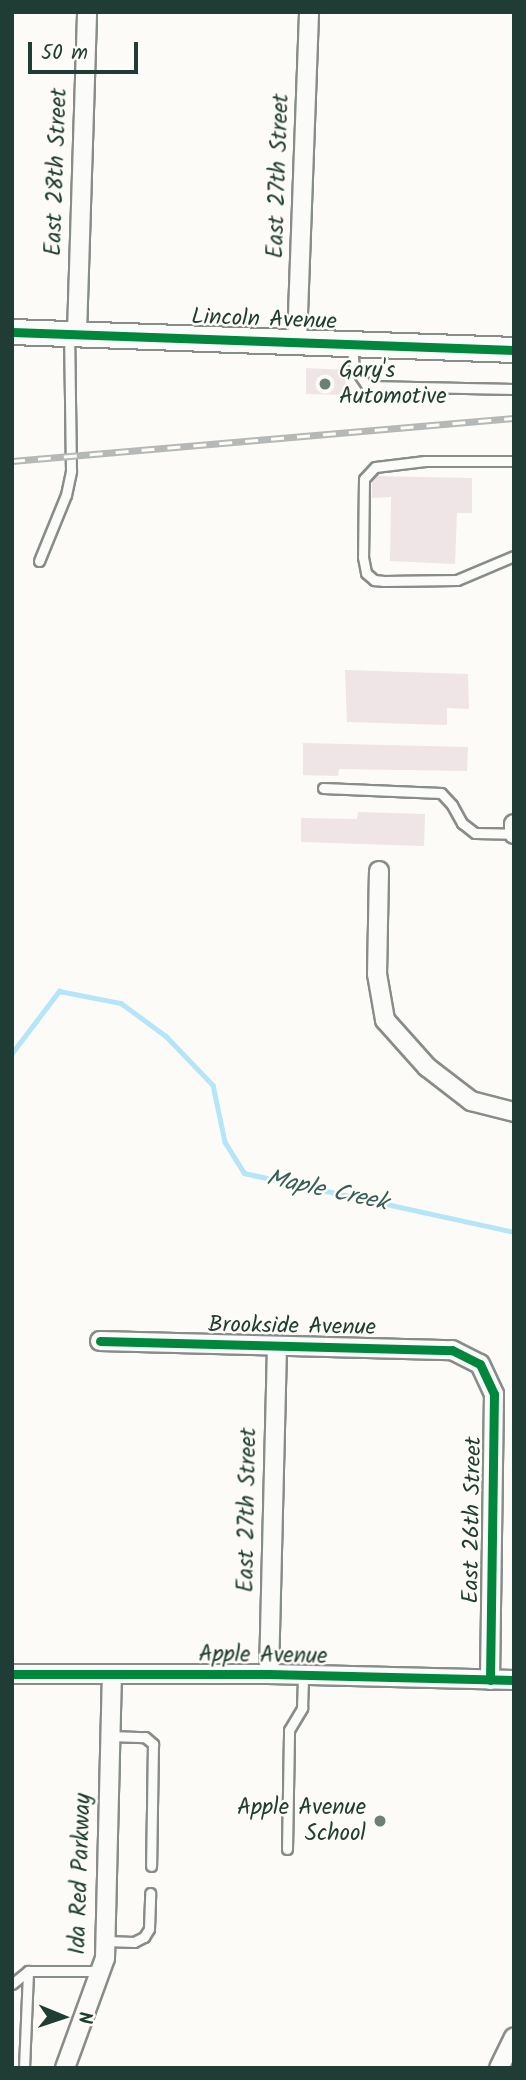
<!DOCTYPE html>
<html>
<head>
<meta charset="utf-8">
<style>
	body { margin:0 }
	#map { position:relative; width:526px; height:2080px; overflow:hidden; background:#fcfbf8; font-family:Kalam,sans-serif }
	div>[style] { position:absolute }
	.stream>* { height:4.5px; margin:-2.25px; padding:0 2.25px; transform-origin:2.25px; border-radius:2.25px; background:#b5e5f8 }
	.building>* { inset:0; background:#efe4e6 }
	.roads { filter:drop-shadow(2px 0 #888d8a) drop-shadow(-2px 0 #888d8a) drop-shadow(0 2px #888d8a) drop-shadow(0 -2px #888d8a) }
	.lane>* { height:9px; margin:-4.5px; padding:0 4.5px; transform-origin:4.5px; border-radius:4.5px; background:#fbfbf9 }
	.street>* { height:18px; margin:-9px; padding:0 9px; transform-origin:9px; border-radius:9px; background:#fbfbf9 }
	.secondary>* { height:24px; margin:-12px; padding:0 12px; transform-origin:12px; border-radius:12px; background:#fbfbf9 }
	.rail>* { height:7px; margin-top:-3.5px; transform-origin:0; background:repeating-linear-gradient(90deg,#fdfcf7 0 13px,#b5b8b6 0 26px); box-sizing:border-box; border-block:2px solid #b5b8b6 }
	.cycleway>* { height:9px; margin:-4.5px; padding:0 4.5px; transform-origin:4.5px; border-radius:4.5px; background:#00873e }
	.dots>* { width:19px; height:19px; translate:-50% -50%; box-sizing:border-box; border:4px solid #fdfcf7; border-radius:50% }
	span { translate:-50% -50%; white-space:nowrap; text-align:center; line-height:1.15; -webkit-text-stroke:5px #fdfcf7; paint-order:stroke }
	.street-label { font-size:23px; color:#1f3d34 }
	.poi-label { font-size:23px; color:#1f3d34 }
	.left { translate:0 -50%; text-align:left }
	.right { translate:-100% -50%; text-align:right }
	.water-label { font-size:24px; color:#375d5b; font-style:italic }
	.frame { position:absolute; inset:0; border:14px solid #1f3d34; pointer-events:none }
	.north { position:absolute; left:28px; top:1982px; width:70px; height:70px; -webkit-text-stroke:5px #fdfcf7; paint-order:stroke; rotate:92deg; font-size:19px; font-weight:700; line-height:28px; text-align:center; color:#1f3d34 }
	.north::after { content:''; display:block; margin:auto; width:24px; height:32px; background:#1f3d34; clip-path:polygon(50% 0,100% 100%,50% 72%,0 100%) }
	.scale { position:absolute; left:28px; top:42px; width:110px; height:32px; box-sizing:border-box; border:4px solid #1f3d34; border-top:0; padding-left:9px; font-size:21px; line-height:24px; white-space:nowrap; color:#1f3d34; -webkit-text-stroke:5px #fdfcf7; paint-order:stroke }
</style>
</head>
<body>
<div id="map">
	<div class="stream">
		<div style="left:12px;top:1053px;width:78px;rotate:-52.8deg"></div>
		<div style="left:59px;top:991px;width:63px;rotate:11deg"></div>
		<div style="left:121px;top:1003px;width:56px;rotate:36.3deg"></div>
		<div style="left:166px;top:1036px;width:68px;rotate:46.2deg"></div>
		<div style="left:213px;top:1085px;width:58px;rotate:78.1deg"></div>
		<div style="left:225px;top:1142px;width:36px;rotate:58deg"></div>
		<div style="left:244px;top:1173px;width:276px;rotate:12.3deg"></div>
	</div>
	<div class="building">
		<div style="clip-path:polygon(306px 368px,346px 370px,345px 395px,306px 394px)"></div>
		<div style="clip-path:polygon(372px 476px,472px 478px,472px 513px,457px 513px,455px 564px,390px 561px,391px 497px,372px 498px)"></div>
		<div style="clip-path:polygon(345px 670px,468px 674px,469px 709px,447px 708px,447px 725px,347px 722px)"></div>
		<div style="clip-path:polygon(303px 743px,468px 747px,467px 771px,339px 769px,338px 776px,303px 775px)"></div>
		<div style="clip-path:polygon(358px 812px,425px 814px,424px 846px,301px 842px,301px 818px,357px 819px)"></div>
	</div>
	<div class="roads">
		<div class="lane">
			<div style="left:352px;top:346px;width:21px;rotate:85deg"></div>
			<div style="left:354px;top:367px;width:23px;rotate:56deg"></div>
			<div style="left:367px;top:386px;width:147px;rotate:1.2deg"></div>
			<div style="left:514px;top:461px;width:89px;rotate:180deg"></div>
			<div style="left:425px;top:461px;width:50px;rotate:173.2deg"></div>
			<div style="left:375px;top:467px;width:16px;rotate:133deg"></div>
			<div style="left:364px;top:479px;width:78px;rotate:90.7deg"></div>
			<div style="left:363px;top:557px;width:16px;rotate:79deg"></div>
			<div style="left:366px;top:573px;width:11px;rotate:41deg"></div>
			<div style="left:374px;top:580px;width:10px;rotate:6deg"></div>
			<div style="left:384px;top:581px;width:73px;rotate:-0.8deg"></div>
			<div style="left:457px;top:580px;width:62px;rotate:-22.8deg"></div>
			<div style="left:39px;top:561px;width:71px;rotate:-67.8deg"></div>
			<div style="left:66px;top:495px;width:25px;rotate:-78deg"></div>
			<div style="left:71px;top:471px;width:136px;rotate:-90.8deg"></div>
			<div style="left:323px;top:788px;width:118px;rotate:2.4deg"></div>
			<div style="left:441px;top:793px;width:16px;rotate:47deg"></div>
			<div style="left:452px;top:805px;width:21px;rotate:61deg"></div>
			<div style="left:462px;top:823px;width:16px;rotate:38deg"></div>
			<div style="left:475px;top:833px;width:39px;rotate:1deg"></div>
			<div style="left:110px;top:1736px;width:35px;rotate:2deg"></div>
			<div style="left:145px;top:1737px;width:11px;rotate:41deg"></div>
			<div style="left:153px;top:1744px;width:122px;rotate:90.9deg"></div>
			<div style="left:287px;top:1849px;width:119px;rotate:-89deg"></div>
			<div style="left:289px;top:1730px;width:26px;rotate:-59deg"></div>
			<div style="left:302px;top:1708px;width:33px;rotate:-88deg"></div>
			<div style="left:106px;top:1941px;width:28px;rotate:2deg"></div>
			<div style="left:134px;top:1942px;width:11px;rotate:-27deg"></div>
			<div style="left:144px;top:1937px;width:9px;rotate:-58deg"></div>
			<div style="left:149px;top:1929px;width:36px;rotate:-88deg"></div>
			<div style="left:12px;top:1984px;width:21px;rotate:-39deg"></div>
			<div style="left:28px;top:1971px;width:73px"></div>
			<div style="left:24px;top:2068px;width:97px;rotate:-87.6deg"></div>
		</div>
		<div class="street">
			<div style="left:77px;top:333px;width:321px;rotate:-88.2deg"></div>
			<div style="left:297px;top:341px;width:329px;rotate:-87.9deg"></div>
			<div style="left:514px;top:824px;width:10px;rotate:90deg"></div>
			<div style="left:379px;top:871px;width:103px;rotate:91.1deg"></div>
			<div style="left:377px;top:974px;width:47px;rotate:80.1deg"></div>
			<div style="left:385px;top:1020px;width:63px;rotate:48.2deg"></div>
			<div style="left:427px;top:1067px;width:56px;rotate:37.7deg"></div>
			<div style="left:471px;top:1101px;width:44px;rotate:14.3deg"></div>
			<div style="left:100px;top:1341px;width:352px;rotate:1.5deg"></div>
			<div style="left:452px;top:1350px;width:31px;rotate:27deg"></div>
			<div style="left:480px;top:1364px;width:33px;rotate:65deg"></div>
			<div style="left:494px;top:1394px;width:286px;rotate:90.8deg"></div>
			<div style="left:12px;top:1674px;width:257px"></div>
			<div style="left:269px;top:1674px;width:245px;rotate:1.4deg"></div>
			<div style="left:269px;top:1674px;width:327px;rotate:-88.6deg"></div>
			<div style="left:65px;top:2068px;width:117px;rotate:-70deg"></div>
			<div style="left:105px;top:1958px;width:283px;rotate:-88.6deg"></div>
			<div style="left:499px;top:2068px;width:34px;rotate:-64deg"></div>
		</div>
		<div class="secondary">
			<div style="left:12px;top:332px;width:502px;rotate:2.05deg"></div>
		</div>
	</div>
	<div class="rail">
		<div style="left:12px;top:461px;width:504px;rotate:-4.9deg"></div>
	</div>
	<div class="cycleway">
		<div style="left:12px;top:332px;width:502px;rotate:2.05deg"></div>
		<div style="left:100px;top:1341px;width:352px;rotate:1.5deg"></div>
		<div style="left:452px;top:1350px;width:31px;rotate:27deg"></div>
		<div style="left:480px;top:1364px;width:33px;rotate:65deg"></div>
		<div style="left:494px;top:1394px;width:286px;rotate:90.8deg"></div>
		<div style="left:12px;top:1674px;width:257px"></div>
		<div style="left:269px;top:1674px;width:245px;rotate:1.4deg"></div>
	</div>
	<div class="dots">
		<div style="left:325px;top:384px;background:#6c8079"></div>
		<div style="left:380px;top:1821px;background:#6c8079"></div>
	</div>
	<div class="street-label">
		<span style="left:57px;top:172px;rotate:-88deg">East 28th Street</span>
		<span style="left:279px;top:176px;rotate:-88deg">East 27th Street</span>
		<span style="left:264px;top:320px;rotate:2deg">Lincoln Avenue</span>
		<span style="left:292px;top:1327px;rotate:1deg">Brookside Avenue</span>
		<span style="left:248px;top:1510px;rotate:-89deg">East 27th Street</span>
		<span style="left:473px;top:1520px;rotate:-89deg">East 26th Street</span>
		<span style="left:263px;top:1656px;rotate:1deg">Apple Avenue</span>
		<span style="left:81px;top:1874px;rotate:-88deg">Ida Red Parkway</span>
	</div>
	<div class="poi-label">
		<span class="left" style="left:339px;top:384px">Gary's<br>Automotive</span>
		<span class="right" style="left:366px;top:1821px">Apple Avenue<br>School</span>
	</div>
	<div class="water-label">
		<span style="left:327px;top:1191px;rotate:12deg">Maple Creek</span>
	</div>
	<div class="frame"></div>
	<div class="north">N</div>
	<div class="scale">50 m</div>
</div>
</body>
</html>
